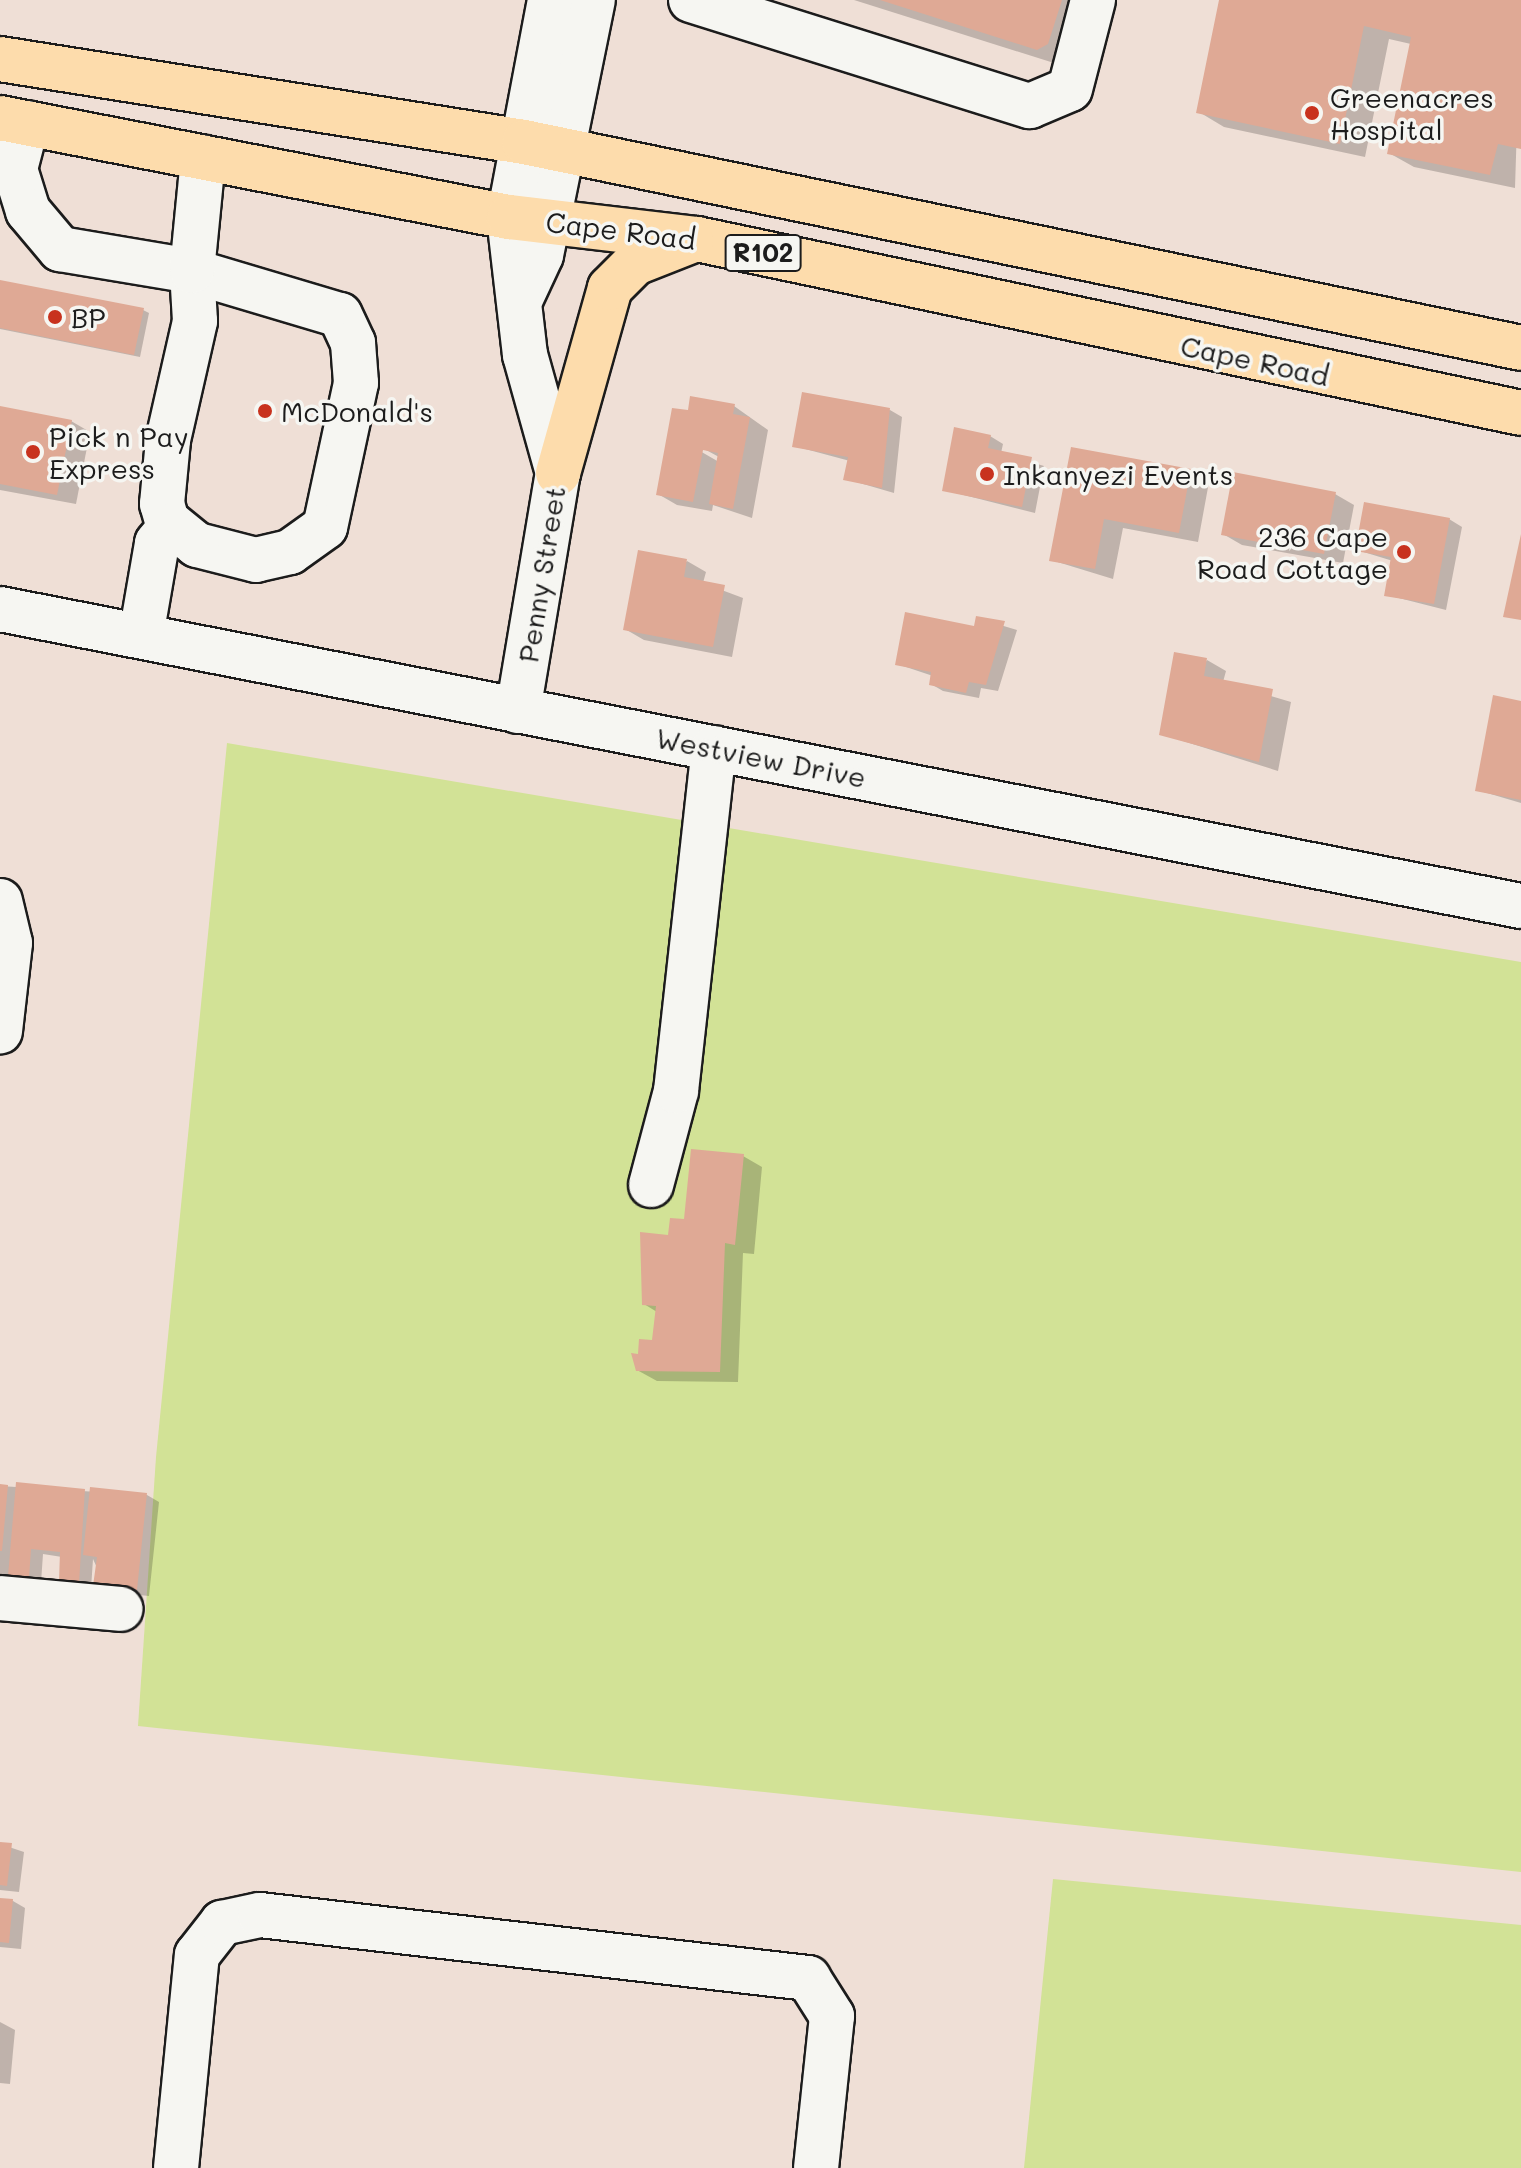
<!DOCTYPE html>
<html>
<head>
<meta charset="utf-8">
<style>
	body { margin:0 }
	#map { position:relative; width:1521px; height:2168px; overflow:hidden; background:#efdfd6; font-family:Mali,sans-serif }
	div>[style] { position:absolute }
	.green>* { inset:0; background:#d2e296 }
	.shadow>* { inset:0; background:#0003 }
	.building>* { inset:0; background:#dfa995 }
	.roads { filter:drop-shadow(2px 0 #1c1c1c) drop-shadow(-2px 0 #1c1c1c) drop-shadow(0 2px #1c1c1c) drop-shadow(0 -2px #1c1c1c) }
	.minor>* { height:44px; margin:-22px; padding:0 22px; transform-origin:22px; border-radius:22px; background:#f6f6f2 }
	.major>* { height:44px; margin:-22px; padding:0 22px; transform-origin:22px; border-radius:22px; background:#fddcac }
	.dots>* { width:22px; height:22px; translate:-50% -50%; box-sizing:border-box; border:4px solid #f6f6f2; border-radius:50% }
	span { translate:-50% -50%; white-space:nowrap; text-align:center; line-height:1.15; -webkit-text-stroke:7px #f6f6f2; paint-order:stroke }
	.shield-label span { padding:2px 6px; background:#f6f6f2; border:2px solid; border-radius:6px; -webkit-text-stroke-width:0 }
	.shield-label { font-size:26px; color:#1c1c1c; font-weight:700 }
	.poi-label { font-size:28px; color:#1c1c1c }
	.left { translate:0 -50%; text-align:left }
	.right { translate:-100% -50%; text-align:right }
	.street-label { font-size:28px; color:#1c1c1c }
</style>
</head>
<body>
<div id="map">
	<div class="green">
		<div style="clip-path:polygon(227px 743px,1521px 962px,1521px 1872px,138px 1726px,156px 1457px)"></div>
		<div style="clip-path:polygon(1053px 1879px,1521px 1925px,1521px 2168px,1024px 2168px)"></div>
	</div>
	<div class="shadow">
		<div style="clip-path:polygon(854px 0,1103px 0,1073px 69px)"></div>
		<div style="clip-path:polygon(1221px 0,1521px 0,1515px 188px,1414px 167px,1389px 153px,1411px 44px,1389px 39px,1365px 157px,1224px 127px,1199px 112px)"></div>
		<div style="clip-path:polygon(0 282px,143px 310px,149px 313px,140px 357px,0 329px)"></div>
		<div style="clip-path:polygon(evenodd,734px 406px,768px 430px,752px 518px,713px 505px,712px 511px,677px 505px,658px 494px,689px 413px,734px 406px,695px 444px,719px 457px,719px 462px,693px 447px,695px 444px)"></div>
		<div style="clip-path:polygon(0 408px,71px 421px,90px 432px,76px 504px,0 490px)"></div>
		<div style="clip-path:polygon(890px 410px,902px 417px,894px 493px,846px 479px,850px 461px,794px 446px)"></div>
		<div style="clip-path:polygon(990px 436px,1003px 444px,1001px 453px,1044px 466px,1035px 513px,944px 490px)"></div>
		<div style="clip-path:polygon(1072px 449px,1190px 471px,1209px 482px,1198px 542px,1123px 528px,1113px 579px,1051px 560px)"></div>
		<div style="clip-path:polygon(1335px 494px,1354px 505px,1343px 563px,1242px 545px,1223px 534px)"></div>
		<div style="clip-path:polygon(1449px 519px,1462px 527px,1446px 610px,1387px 595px,1393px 561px,1357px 550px)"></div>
		<div style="clip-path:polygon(687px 561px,706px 572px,703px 583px,743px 598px,732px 657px,644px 640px,625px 629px)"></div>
		<div style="clip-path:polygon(977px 618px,1017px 630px,998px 691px,981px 688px,979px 698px,943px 691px,931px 684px,933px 676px,897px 664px,976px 628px)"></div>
		<div style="clip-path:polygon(1207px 660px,1226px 671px,1223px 682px,1291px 702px,1278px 771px,1161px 734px)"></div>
		<div style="clip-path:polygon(1521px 703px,1521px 803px,1477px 790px)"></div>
		<div style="clip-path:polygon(743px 1156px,762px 1167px,754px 1254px,743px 1253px,738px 1382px,657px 1381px,637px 1370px,654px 1342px,657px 1312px,644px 1304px,670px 1237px)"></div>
		<div style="clip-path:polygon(0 1486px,147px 1495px,159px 1502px,149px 1596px,108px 1592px,93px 1559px,91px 1589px,74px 1587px,61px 1580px,62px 1557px,43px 1554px,41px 1583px,0 1583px)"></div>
		<div style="clip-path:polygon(0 1844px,24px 1852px,19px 1892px,0 1890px)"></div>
		<div style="clip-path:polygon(13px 1901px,25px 1908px,21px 1949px,0 1947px,0 1903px)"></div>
		<div style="clip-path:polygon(0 2022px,15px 2030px,10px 2084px,0 2083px)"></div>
	</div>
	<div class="building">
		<div style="clip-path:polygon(880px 0,1062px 0,1048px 44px,1037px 50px)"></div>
		<div style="clip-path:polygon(1219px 0,1521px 0,1521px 149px,1498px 144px,1490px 175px,1387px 154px,1411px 37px,1364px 26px,1340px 144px,1196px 113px)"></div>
		<div style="clip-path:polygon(0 280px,144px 308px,134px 355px,0 328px)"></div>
		<div style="clip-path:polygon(802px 392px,890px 408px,882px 488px,843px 480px,848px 457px,792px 447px)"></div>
		<div style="clip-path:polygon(690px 396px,735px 404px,733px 414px,750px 417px,733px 509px,709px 504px,718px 453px,703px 450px,693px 502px,656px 495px,672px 408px,688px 410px)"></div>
		<div style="clip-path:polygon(0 406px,72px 420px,57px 495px,0 484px)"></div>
		<div style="clip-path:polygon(954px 427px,991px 435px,988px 448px,1032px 457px,1022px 507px,942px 491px)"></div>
		<div style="clip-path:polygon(1071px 447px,1191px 469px,1179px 533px,1104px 519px,1095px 569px,1049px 561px)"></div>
		<div style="clip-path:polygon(1233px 472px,1336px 492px,1324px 554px,1221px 535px)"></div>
		<div style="clip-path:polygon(1364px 502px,1450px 518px,1434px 604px,1384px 596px,1391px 557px,1355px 551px)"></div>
		<div style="clip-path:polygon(1521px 534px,1521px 620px,1503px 617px)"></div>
		<div style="clip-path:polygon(638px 550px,687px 559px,684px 577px,725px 585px,713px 647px,623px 630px)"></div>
		<div style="clip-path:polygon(905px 612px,974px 626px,976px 616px,1005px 621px,986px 685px,969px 682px,966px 693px,929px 685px,931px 672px,895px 665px)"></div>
		<div style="clip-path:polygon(1174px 652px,1207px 658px,1204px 676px,1273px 689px,1259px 762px,1159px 735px)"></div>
		<div style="clip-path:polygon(1493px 695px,1521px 701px,1521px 800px,1475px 791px)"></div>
		<div style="clip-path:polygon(691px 1149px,744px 1154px,735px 1245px,725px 1243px,720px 1372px,636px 1371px,631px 1353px,638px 1354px,639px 1339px,652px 1340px,656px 1306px,642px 1305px,640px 1232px,668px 1235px,670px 1218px,684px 1219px)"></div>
		<div style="clip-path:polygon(16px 1482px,85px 1489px,79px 1583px,59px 1581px,60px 1552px,31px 1549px,29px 1578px,8px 1576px)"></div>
		<div style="clip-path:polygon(0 1484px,8px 1485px,2px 1551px,0 1551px)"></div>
		<div style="clip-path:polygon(90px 1487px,147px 1493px,137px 1590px,93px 1586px,97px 1557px,83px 1555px)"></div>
		<div style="clip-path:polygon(0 1842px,12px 1843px,7px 1886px,0 1885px)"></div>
		<div style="clip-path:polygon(0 1898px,13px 1899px,9px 1943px,0 1942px)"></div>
	</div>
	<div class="roads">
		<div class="minor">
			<div style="left:691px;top:0;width:355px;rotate:17.4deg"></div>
			<div style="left:1030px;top:106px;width:43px;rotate:-23deg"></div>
			<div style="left:1070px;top:89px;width:92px;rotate:-75.5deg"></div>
			<div style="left:27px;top:123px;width:48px;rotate:104.6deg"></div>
			<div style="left:15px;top:169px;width:44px;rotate:72.8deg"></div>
			<div style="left:28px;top:211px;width:50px;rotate:49.9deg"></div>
			<div style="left:60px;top:249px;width:134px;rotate:9.5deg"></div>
			<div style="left:192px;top:271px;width:154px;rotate:16.6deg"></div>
			<div style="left:340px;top:315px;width:31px;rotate:65deg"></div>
			<div style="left:353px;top:343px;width:40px;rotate:85.7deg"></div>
			<div style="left:356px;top:383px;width:147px;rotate:102.1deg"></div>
			<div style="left:325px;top:527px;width:43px;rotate:144.5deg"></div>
			<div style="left:290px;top:552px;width:35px;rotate:167deg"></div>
			<div style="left:256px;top:560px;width:61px;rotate:-165.7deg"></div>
			<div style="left:197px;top:545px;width:38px;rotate:-141deg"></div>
			<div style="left:167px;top:521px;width:18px;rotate:-106deg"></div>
			<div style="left:162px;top:504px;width:64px;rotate:-84.6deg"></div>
			<div style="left:168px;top:440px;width:122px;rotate:-77.2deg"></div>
			<div style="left:195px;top:321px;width:50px;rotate:-93.4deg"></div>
			<div style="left:192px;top:271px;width:114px;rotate:-84.4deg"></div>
			<div style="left:522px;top:296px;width:45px;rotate:-65.1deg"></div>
			<div style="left:541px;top:255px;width:260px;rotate:-78.5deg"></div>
			<div style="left:0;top:609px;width:1550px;rotate:11.05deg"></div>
			<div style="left:141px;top:636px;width:94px;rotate:-80.2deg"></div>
			<div style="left:157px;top:543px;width:23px;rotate:-50deg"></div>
			<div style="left:518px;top:711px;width:241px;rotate:-80.5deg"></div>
			<div style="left:558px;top:473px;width:123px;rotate:-105.6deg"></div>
			<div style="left:525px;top:355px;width:139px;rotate:-96.6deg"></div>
			<div style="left:509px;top:217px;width:221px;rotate:-79.3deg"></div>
			<div style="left:0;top:901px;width:43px;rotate:76.6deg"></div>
			<div style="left:10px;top:943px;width:89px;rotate:96.5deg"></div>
			<div style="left:651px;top:1185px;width:97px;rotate:-75.1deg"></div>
			<div style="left:676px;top:1091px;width:345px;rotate:-83.7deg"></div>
			<div style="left:0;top:1598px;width:121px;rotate:5.2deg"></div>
			<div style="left:176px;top:2168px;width:214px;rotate:-84.4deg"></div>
			<div style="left:197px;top:1955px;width:41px;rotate:-52deg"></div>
			<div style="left:222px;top:1923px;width:39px;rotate:-12deg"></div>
			<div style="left:260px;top:1915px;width:552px;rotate:6.56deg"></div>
			<div style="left:808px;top:1978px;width:45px;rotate:57.7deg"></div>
			<div style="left:832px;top:2016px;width:153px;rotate:96deg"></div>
		</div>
		<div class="major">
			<div style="left:0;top:59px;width:531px;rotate:9deg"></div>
			<div style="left:524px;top:142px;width:1018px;rotate:11.67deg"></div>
			<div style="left:0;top:118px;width:519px;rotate:11.01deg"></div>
			<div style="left:509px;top:217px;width:189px;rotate:6.7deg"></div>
			<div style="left:697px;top:239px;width:842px;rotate:11.92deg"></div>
			<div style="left:558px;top:473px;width:192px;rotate:-74.3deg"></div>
			<div style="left:610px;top:288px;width:35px;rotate:-45deg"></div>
			<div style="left:635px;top:263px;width:60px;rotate:-21.4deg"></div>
		</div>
	</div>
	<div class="dots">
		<div style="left:1312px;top:113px;background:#c8321e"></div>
		<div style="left:55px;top:317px;background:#c8321e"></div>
		<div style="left:265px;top:411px;background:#c8321e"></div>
		<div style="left:33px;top:452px;background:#c8321e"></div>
		<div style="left:987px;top:474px;background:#c8321e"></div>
		<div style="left:1404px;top:552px;background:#c8321e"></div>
	</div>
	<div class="shield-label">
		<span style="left:763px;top:253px">R102</span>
	</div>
	<div class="poi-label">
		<span class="left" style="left:1330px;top:113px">Greenacres<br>Hospital</span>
		<span class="left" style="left:71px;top:317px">BP</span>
		<span class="left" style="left:281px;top:411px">McDonald's</span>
		<span class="left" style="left:49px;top:452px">Pick n Pay<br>Express</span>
		<span class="left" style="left:1003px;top:474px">Inkanyezi Events</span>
		<span class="right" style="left:1388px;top:552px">236 Cape<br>Road Cottage</span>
	</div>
	<div class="street-label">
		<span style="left:621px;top:230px;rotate:7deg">Cape Road</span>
		<span style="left:1255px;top:360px;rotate:12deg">Cape Road</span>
		<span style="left:541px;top:574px;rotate:-81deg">Penny Street</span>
		<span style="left:761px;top:757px;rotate:11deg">Westview Drive</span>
	</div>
</div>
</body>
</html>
